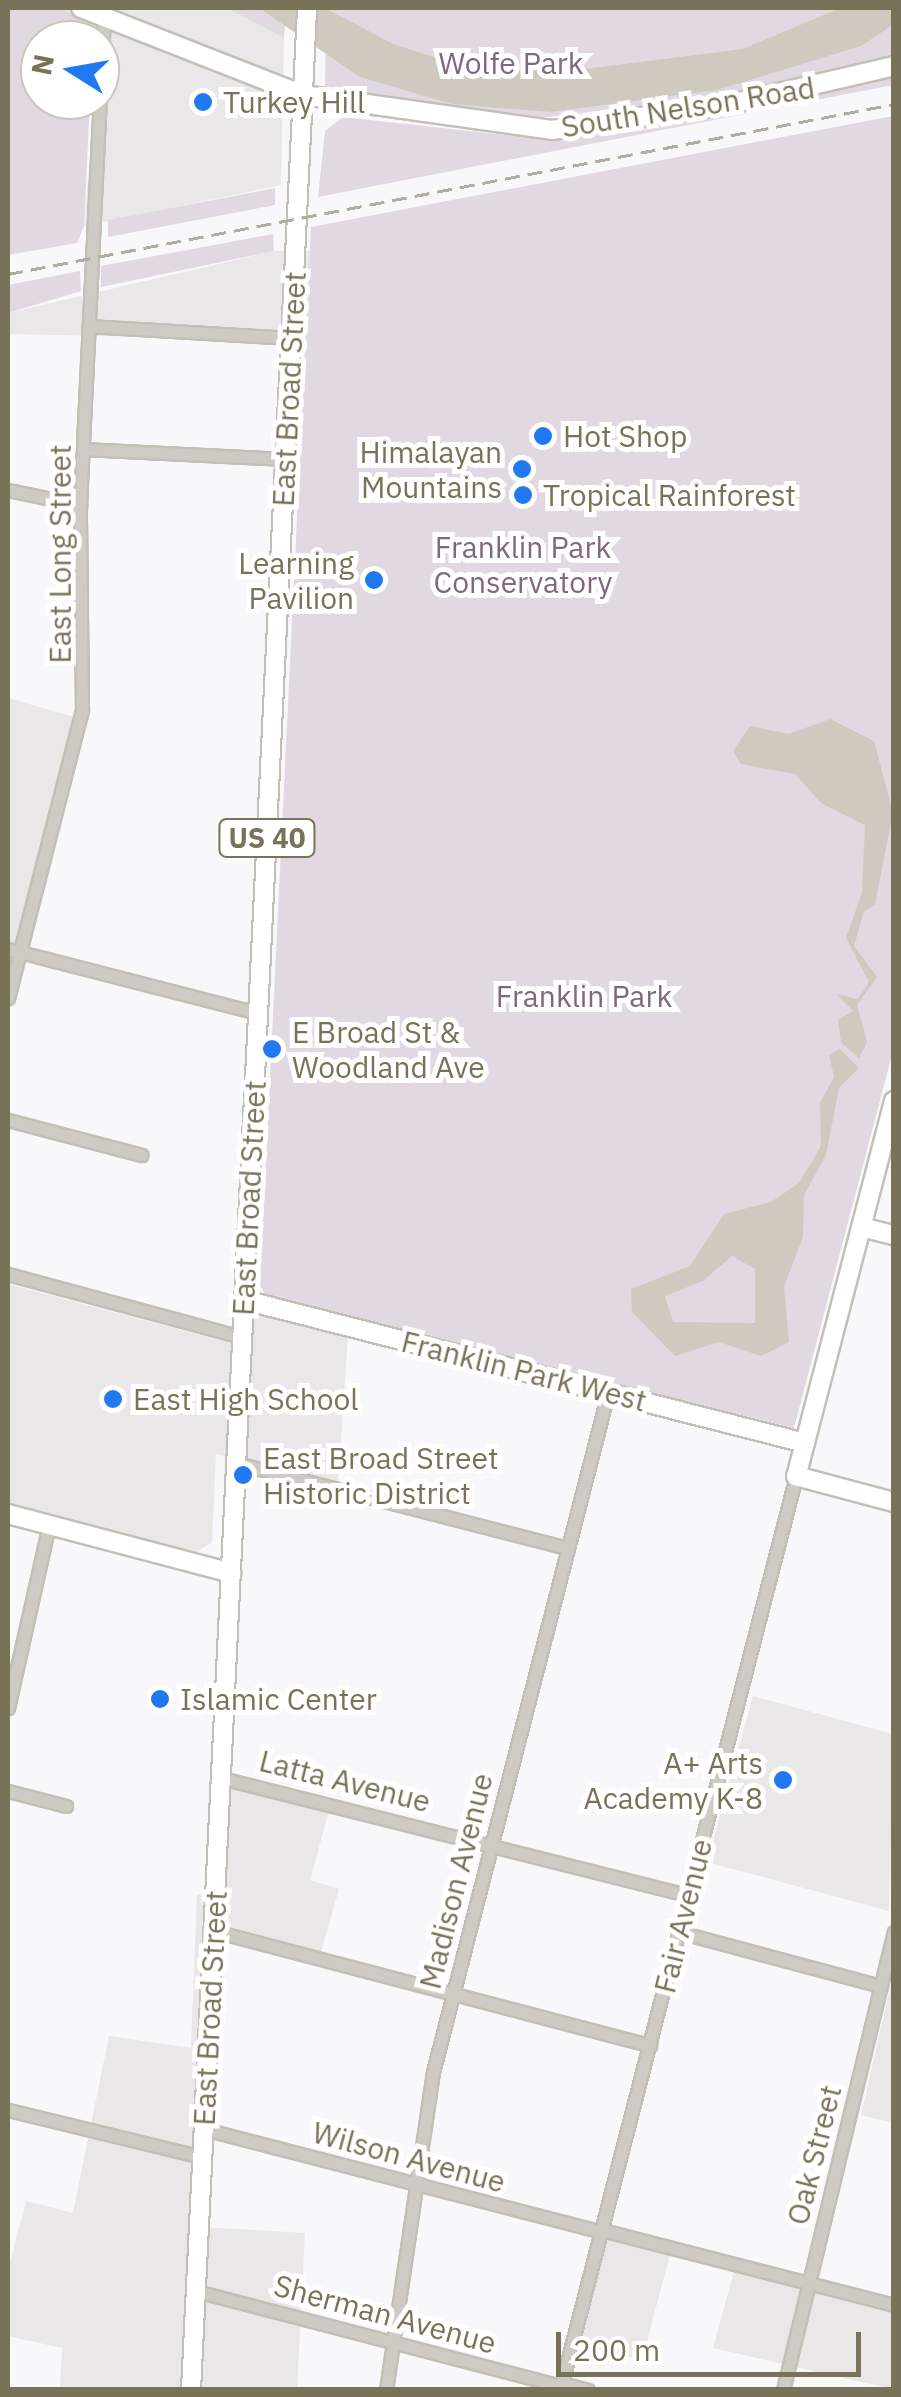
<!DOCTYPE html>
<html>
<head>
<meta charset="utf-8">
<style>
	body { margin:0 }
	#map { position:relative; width:901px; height:2397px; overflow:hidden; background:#f8f7fa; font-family:"IBM Plex Sans",sans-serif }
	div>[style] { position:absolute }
	.built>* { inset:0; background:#e9e7e8 }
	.green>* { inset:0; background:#e1d8e1 }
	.water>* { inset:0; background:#d0c9c0 }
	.roads { filter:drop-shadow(2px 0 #c2c0b6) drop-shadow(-2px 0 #c2c0b6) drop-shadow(0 2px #c2c0b6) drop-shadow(0 -2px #c2c0b6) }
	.street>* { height:11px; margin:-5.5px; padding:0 5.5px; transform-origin:5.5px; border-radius:5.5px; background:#cdcbc4 }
	.secondary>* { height:18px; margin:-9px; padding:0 9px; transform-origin:9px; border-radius:9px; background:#fff }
	.primary>* { height:18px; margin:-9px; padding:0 9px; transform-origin:9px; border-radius:9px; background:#fff }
	.rail>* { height:2.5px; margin-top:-1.25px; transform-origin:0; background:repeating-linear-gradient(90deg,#b0ada1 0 15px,transparent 0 23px) }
	.dots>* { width:28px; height:28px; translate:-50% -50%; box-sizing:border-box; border:5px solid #fff; border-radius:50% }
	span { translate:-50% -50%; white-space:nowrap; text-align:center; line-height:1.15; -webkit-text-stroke:10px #fff; paint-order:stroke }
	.shield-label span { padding:2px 8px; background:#fff; border:2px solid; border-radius:8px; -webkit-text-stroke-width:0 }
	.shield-label { font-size:28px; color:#787259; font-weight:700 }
	.park-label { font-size:30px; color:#81667d }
	.poi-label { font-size:30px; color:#787259 }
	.left { translate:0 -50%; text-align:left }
	.right { translate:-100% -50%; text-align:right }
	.street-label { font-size:30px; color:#787259 }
	.frame { position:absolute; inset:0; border:10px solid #787259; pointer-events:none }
	.north { position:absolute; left:20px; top:20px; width:100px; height:100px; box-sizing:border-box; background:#fff; border:2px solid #c9c7bd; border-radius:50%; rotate:281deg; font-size:28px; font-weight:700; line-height:40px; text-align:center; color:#787259 }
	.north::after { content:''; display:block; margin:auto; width:35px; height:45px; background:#2079f0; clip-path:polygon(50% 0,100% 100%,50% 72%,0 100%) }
	.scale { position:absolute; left:556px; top:2332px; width:305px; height:45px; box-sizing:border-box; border:5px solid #787259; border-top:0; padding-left:12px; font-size:30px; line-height:35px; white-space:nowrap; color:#787259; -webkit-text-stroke:8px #fff; paint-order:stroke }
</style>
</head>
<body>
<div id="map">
	<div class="built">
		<div style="clip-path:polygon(60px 8px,227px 8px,284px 38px,281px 185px,84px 226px,100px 40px)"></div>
		<div style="clip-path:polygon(274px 251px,310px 251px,306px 340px,8px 334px,8px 313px)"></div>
		<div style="clip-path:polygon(8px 698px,78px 718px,8px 995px)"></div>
		<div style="clip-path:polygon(8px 1284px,218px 1340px,261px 1294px,349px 1319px,338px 1485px,216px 1454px,212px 1542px,194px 1554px,8px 1503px)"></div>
		<div style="clip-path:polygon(753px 1696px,893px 1734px,889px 1911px,707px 1862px)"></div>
		<div style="clip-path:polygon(222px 1774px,331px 1804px,310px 1880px,339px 1889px,319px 1959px,214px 1932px,200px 2227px,305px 2233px,297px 2389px,60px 2389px,62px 2348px,8px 2336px,8px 2270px,26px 2201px,73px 2213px,109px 2036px,191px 2048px,197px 1894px,214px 1895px)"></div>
		<div style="clip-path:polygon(893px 1975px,894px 2123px,893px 2123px,861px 2115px)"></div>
		<div style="clip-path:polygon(600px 2228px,672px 2247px,642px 2360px,571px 2342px)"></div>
		<div style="clip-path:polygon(736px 2264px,893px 2305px,893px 2389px,713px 2348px)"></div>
	</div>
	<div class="green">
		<div style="clip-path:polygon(8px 8px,60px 8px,87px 22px,93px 39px,40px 40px,40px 100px,90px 100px,84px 226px,77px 243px,8px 255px)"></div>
		<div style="clip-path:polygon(227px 8px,259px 8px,285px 25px,284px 38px)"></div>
		<div style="clip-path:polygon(326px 8px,893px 8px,893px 55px,710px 98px,521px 120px,325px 87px)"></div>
		<div style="clip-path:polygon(893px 70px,893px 85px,318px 197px,325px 131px,343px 117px,541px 139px)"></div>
		<div style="clip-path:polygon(893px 116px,893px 1051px,794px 1428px,267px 1298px,260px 1285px,311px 227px)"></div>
		<div style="clip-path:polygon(275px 188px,275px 205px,108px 237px,108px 220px)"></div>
		<div style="clip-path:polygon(273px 234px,274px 251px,101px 287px,101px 266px)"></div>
		<div style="clip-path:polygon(80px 271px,81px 291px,8px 313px,8px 285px)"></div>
	</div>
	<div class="water">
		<div style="clip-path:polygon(259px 8px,325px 8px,393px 44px,462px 66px,569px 71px,743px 49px,840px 8px,893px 8px,894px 24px,861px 46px,717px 90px,551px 112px,452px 104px,360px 77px)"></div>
		<div style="clip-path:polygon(830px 719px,874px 741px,893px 812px,875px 905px,864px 911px,854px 946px,877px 977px,857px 1005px,867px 1042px,859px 1058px,841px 1042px,838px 1020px,853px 1011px,836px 994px,858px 999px,869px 982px,846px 938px,862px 892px,865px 825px,821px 803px,795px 774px,741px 764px,733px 751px,750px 726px,789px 734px)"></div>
		<div style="clip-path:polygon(evenodd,840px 1049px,859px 1068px,839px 1088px,826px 1155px,804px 1195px,803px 1237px,784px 1287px,789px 1342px,761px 1356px,719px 1342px,675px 1356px,632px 1312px,631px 1289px,690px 1266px,724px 1214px,771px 1202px,799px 1183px,821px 1146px,820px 1103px,834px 1077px,829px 1055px,840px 1049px,732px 1256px,755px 1269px,755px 1323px,673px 1322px,665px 1296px,703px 1281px,732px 1256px)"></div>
	</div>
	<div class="roads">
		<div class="street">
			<div style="left:100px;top:97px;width:78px;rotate:-87.1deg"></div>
			<div style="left:89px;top:326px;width:201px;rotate:3.4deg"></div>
			<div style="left:83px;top:449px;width:202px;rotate:2.8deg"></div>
			<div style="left:8px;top:490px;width:74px;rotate:11.8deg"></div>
			<div style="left:8px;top:949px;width:258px;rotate:14.4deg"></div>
			<div style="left:8px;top:998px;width:298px;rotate:-75.6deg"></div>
			<div style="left:82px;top:709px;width:204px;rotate:-90.6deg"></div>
			<div style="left:80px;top:505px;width:405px;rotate:-87.2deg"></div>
			<div style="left:8px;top:1120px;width:138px;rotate:14.7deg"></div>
			<div style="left:8px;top:1274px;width:242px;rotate:15.1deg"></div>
			<div style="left:236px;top:1463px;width:343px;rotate:14.4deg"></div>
			<div style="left:8px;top:1708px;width:188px;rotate:-77.4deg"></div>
			<div style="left:221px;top:1778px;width:481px;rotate:14.1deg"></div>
			<div style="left:8px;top:1791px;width:60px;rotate:14.5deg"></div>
			<div style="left:214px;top:1931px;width:451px;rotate:14.7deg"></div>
			<div style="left:679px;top:1932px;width:209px;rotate:15deg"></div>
			<div style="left:8px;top:2110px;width:201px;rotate:13.6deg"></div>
			<div style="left:204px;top:2129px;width:410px;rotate:14.5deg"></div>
			<div style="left:602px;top:2230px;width:301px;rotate:14.4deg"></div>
			<div style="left:196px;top:2291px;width:377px;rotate:14.6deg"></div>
			<div style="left:562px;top:2383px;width:27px;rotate:15deg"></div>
			<div style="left:386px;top:2390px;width:321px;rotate:-81.6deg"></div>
			<div style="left:433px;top:2072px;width:701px;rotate:-75.55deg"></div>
			<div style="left:560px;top:2390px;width:944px;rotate:-75.52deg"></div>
			<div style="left:783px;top:2390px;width:471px;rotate:-76.4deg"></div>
		</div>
		<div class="secondary">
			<div style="left:303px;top:95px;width:251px;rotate:8deg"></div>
			<div style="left:552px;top:130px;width:181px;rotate:-8.3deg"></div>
			<div style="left:731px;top:104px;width:167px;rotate:-13.1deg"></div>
			<div style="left:894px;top:1101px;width:388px;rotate:104.6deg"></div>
			<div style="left:796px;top:1476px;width:101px;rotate:14.9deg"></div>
			<div style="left:861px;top:1227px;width:34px;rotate:14deg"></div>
			<div style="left:244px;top:1300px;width:579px;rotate:14.3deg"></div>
			<div style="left:8px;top:1514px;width:231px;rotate:14.8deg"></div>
		</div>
		<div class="primary">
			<div style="left:81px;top:8px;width:238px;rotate:21.4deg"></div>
			<div style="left:191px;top:2390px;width:2385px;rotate:-87.21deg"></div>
		</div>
	</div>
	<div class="rail">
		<div style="left:8px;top:274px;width:902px;rotate:-10.86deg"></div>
	</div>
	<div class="dots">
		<div style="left:203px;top:102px;background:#2079f0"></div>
		<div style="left:543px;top:436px;background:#2079f0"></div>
		<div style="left:522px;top:469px;background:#2079f0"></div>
		<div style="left:523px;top:495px;background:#2079f0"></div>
		<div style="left:374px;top:580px;background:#2079f0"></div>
		<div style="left:272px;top:1049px;background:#2079f0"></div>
		<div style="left:113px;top:1399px;background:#2079f0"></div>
		<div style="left:243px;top:1475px;background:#2079f0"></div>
		<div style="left:160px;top:1699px;background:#2079f0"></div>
		<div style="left:783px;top:1780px;background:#2079f0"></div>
	</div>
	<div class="shield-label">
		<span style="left:267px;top:838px">US 40</span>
	</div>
	<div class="park-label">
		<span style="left:511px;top:63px">Wolfe Park</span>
		<span style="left:523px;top:564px">Franklin Park<br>Conservatory</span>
		<span style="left:584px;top:996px">Franklin Park</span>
	</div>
	<div class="poi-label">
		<span class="left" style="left:223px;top:102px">Turkey Hill</span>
		<span class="left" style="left:563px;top:436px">Hot Shop</span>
		<span class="right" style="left:502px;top:469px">Himalayan<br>Mountains</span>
		<span class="left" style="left:543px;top:495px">Tropical Rainforest</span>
		<span class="right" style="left:354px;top:580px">Learning<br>Pavilion</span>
		<span class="left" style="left:292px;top:1049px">E Broad St &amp;<br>Woodland Ave</span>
		<span class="left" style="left:133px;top:1399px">East High School</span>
		<span class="left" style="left:263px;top:1475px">East Broad Street<br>Historic District</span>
		<span class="left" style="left:180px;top:1699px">Islamic Center</span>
		<span class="right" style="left:763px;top:1780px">A+ Arts<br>Academy K-8</span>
	</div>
	<div class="street-label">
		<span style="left:688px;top:107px;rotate:-9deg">South Nelson Road</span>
		<span style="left:289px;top:389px;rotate:-87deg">East Broad Street</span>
		<span style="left:60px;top:554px;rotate:-90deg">East Long Street</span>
		<span style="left:249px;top:1198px;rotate:-87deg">East Broad Street</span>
		<span style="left:524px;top:1371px;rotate:14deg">Franklin Park West</span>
		<span style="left:345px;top:1781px;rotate:14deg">Latta Avenue</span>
		<span style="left:456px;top:1881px;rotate:-76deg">Madison Avenue</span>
		<span style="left:683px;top:1916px;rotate:-76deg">Fair Avenue</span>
		<span style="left:210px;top:2008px;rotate:-87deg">East Broad Street</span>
		<span style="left:814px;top:2155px;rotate:-76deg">Oak Street</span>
		<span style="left:409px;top:2157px;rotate:15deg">Wilson Avenue</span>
		<span style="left:385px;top:2314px;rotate:15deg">Sherman Avenue</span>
	</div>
	<div class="frame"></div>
	<div class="north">N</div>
	<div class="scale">200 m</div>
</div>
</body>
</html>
